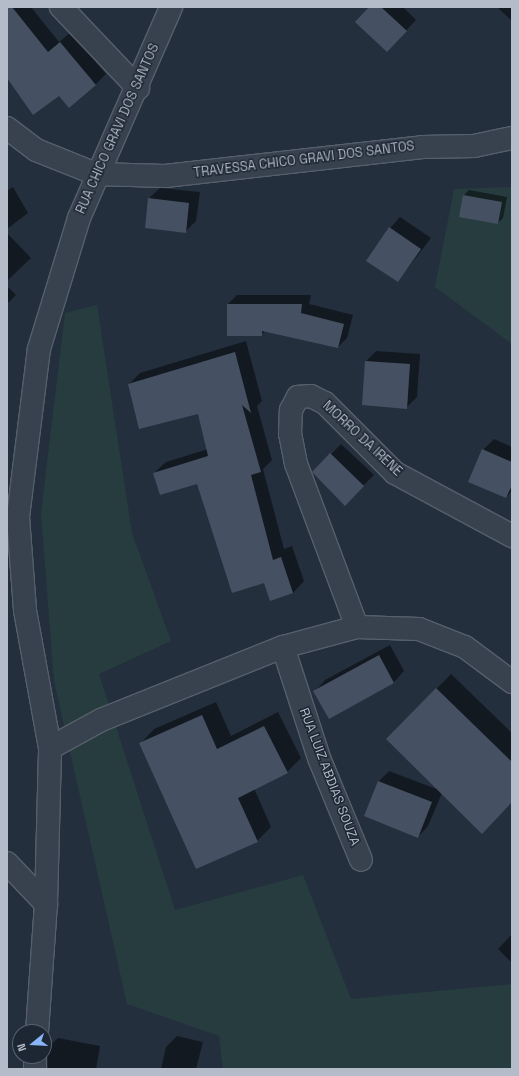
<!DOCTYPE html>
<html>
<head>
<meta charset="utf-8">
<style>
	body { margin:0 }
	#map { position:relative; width:519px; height:1076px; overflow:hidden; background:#242f3e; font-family:"Space Grotesk",sans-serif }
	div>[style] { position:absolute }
	.green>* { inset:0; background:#263c3f }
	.shadow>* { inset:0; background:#0007 }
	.building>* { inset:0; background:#455162 }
	.roads { filter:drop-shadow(1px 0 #565f6c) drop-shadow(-1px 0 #565f6c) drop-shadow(0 1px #565f6c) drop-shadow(0 -1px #565f6c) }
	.street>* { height:22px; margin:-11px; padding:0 11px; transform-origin:11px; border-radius:11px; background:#38414e }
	span { translate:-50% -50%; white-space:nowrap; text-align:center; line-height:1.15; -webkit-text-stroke:3px #1d2633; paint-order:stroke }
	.street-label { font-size:13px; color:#b4bcc9 }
	.frame { position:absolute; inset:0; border:8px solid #b4bcc9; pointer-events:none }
	.north { position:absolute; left:12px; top:1024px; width:40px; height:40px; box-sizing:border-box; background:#1d2633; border:1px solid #59626f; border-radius:50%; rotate:252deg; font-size:11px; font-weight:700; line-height:16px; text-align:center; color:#b4bcc9 }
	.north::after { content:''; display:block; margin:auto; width:14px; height:18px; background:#8ab4f8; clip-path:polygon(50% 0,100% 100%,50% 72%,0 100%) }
</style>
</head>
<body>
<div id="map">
	<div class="green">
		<div style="clip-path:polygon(512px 187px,512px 344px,435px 287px,454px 189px)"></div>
		<div style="clip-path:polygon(97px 305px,132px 533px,171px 641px,99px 674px,175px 910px,303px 875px,351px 999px,512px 984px,512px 1069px,223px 1069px,219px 1036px,127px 1004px,54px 681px,41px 513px,65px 313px)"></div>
	</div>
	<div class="shadow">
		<div style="clip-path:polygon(7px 7px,31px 7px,59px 42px,71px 32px,106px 74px,95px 85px,59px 95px,7px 77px)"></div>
		<div style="clip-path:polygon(370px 7px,403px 7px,416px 20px,397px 40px)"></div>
		<div style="clip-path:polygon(512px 7px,512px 21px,498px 8px)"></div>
		<div style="clip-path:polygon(13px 187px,28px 213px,7px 229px,7px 191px)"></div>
		<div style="clip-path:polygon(160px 188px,200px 192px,196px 221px,185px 232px,149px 198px)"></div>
		<div style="clip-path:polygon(469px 190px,507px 197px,503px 218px,498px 223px,463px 196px)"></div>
		<div style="clip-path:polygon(400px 217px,431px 238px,398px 281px,390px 228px)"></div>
		<div style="clip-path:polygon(7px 233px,31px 258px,7px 281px)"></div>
		<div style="clip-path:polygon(7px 286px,16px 295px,7px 304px)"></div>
		<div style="clip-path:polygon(237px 295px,311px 295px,309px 304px,353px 315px,347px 338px,338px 347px,265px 331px,261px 335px,228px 304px)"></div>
		<div style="clip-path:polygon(246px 341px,262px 401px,257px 406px,272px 460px,263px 469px,284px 549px,292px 546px,304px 581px,293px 593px,265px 582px,197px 483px,154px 473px,166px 462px,208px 449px,198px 413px,129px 384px,140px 373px)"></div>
		<div style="clip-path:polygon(376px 351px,420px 354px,417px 397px,406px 408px,366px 361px)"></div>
		<div style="clip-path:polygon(494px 439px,512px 447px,512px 491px,506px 497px,483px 450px)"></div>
		<div style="clip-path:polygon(341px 444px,374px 475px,345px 504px,314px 472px)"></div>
		<div style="clip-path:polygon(390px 645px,404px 671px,394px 682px,329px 717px,315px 691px,325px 680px)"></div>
		<div style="clip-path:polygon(451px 674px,512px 733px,512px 801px,442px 793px,428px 826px,418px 837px,379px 781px,389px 771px,439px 790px,387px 739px)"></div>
		<div style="clip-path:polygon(216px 702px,231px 736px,278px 712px,301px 758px,287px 772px,254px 788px,271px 827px,257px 841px,141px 743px,154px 729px)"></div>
		<div style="clip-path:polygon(512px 934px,512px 963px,498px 949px)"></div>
		<div style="clip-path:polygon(177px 1036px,203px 1042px,196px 1069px,161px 1069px,166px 1047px)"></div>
		<div style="clip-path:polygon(58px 1038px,100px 1046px,96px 1069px,48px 1069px,47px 1048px)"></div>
	</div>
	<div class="building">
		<div style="clip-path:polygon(7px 7px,12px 7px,48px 52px,60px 42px,96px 85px,69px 108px,59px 96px,33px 115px,7px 78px)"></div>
		<div style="clip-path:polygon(369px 7px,381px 7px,407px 31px,387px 52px,355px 22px)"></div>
		<div style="clip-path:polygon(463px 195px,502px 202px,498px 224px,459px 217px)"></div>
		<div style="clip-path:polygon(148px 198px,189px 203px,186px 233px,145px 228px)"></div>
		<div style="clip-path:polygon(389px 227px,421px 249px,398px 282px,366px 261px)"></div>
		<div style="clip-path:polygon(227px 304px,302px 304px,301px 313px,344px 324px,338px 348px,262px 331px,262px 336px,227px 336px)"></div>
		<div style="clip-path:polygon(235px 352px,251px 413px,242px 405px,261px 472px,251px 475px,273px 560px,281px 557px,293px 593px,270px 601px,264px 583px,232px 593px,197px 484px,160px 495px,153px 473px,208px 456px,198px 414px,139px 429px,128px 384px)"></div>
		<div style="clip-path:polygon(365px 361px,410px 364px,407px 409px,362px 405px)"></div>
		<div style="clip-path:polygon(482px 449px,512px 462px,512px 485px,506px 498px,468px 482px)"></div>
		<div style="clip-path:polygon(330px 453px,364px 486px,345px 506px,312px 472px)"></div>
		<div style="clip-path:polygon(379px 655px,394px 683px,329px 719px,313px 691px)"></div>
		<div style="clip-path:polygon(436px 688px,512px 762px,512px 802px,482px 834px,386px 739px)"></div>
		<div style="clip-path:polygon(202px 715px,217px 749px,264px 726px,288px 773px,238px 798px,258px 842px,196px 869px,139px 743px)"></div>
		<div style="clip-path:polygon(378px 781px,432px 802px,418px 838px,364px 816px)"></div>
	</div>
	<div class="roads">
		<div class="street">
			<div style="left:61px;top:7px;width:112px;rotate:46.5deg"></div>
			<div style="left:7px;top:128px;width:36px;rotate:37deg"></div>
			<div style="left:36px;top:150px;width:65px;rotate:21.8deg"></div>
			<div style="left:96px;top:174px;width:69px;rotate:1.7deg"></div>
			<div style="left:165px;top:176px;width:259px;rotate:-6.4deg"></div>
			<div style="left:422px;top:147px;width:52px;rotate:-1.1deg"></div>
			<div style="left:474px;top:146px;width:39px;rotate:-12deg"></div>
			<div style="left:357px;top:627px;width:174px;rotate:-110.5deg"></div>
			<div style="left:296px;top:464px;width:31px;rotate:-101deg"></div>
			<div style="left:290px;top:434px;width:24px;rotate:-88deg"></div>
			<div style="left:291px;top:410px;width:15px;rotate:-62deg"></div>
			<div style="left:298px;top:397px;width:13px;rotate:-4deg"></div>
			<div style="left:311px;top:396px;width:16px;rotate:27deg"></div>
			<div style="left:325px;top:403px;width:99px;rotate:45deg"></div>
			<div style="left:395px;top:473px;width:133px;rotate:28.3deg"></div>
			<div style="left:283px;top:647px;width:117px;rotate:72deg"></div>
			<div style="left:319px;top:758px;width:110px;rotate:67.6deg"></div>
			<div style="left:50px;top:748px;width:140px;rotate:-100.3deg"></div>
			<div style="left:25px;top:610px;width:93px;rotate:-94.3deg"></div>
			<div style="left:18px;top:517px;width:169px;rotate:-82.9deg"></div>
			<div style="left:39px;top:349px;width:137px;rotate:-73deg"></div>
			<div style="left:79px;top:218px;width:230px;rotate:-66.4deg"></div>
			<div style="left:7px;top:863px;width:57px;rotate:46.4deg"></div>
			<div style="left:37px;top:1032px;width:128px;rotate:-86deg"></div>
			<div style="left:46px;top:904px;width:156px;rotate:-88.5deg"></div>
			<div style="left:50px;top:748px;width:58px;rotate:-28.8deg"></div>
			<div style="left:101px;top:720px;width:196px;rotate:-21.9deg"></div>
			<div style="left:283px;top:647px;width:77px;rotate:-15.1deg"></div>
			<div style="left:357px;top:627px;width:62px;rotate:1.8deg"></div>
			<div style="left:419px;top:629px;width:49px;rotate:21.4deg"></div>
			<div style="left:465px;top:647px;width:59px;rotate:36.7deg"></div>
			<div style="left:35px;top:1069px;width:13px;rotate:-90deg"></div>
		</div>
	</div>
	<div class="street-label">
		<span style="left:118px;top:129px;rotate:-66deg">RUA CHICO GRAVI DOS SANTOS</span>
		<span style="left:304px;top:160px;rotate:-7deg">TRAVESSA CHICO GRAVI DOS SANTOS</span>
		<span style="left:362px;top:439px;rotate:43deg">MORRO DA IRENE</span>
		<span style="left:329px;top:777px;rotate:69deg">RUA LUIZ ABDIAS SOUZA</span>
	</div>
	<div class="frame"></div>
	<div class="north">N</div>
</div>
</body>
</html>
